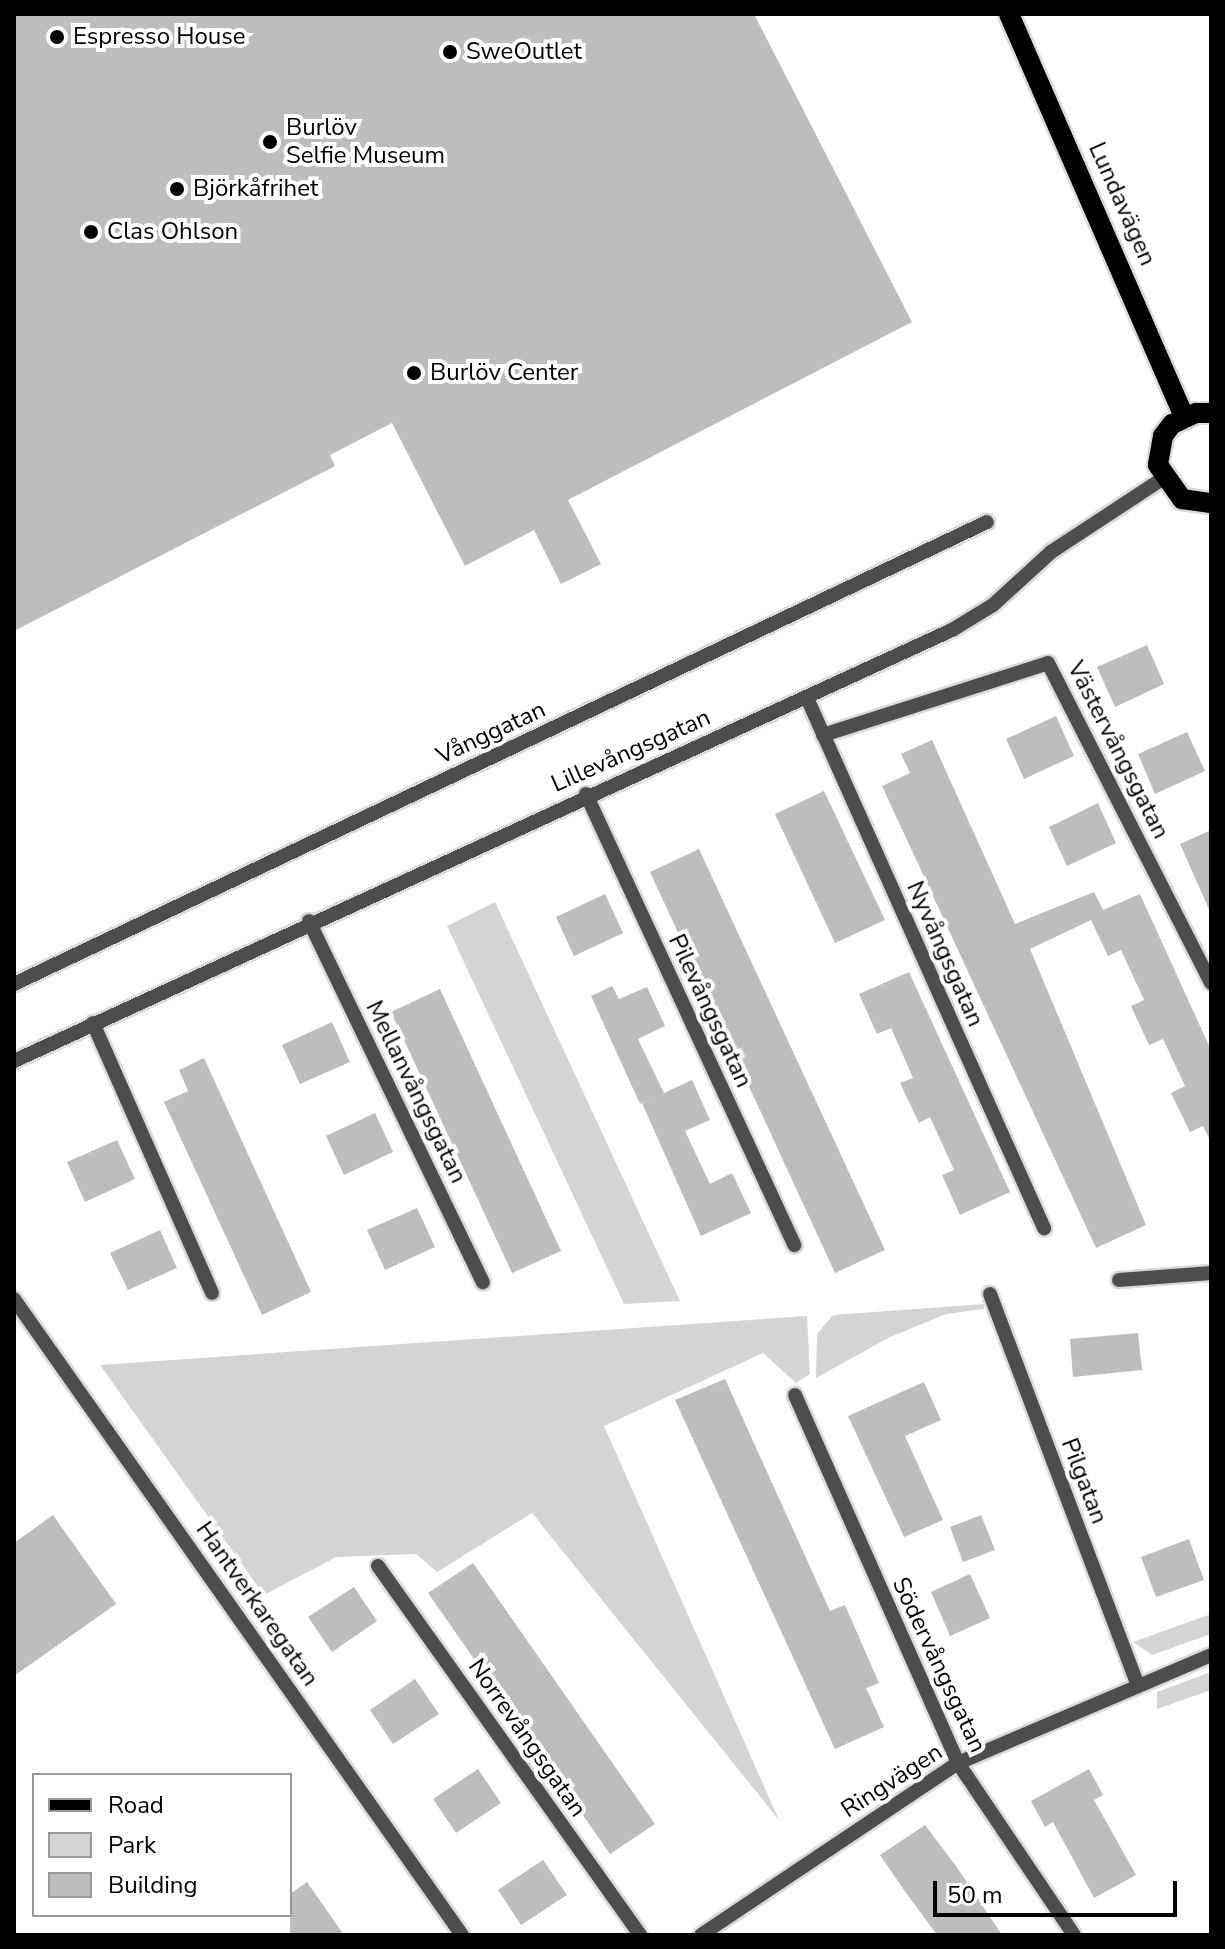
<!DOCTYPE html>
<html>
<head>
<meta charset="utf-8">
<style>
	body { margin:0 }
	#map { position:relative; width:1225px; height:1949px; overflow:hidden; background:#fff; font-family:"Nunito Sans",sans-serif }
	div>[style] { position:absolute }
	.green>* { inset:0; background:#d4d4d4 }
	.building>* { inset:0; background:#bdbdbd }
	.roads { filter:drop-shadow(2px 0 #dbdbdb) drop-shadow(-2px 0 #dbdbdb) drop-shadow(0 2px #dbdbdb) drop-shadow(0 -2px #dbdbdb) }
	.minor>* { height:14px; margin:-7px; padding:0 7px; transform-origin:7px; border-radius:7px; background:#4d4d4d }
	.major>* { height:20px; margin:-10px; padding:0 10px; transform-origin:10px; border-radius:10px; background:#000 }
	.dots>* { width:22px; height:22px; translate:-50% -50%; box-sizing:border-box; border:4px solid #fff; border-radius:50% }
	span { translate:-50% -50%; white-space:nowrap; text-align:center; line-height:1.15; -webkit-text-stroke:8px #fff; paint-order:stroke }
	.poi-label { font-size:24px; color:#000 }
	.left { translate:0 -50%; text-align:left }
	.street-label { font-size:24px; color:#000 }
	.frame { position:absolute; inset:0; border:16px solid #000; pointer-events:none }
	.legend { position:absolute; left:32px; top:1773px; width:260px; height:144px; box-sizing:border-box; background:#fff; border:2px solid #999; margin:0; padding:10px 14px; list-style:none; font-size:24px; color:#000 }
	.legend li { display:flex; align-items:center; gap:16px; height:40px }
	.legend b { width:40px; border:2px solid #999 }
	.scale { position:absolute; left:933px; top:1881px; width:244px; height:36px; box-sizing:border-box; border:4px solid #000; border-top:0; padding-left:10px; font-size:24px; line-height:28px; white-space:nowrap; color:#000; -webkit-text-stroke:6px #fff; paint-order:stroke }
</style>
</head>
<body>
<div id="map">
	<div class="green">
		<div style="clip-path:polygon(495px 902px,680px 1301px,624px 1304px,447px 926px)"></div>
		<div style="clip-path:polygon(984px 1304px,984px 1309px,946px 1314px,890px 1337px,816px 1378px,817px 1334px,833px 1315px)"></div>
		<div style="clip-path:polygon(807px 1316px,810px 1374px,796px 1383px,763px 1353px,604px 1426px,779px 1820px,532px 1513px,437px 1572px,416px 1554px,336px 1557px,264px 1595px,100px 1365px)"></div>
		<div style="clip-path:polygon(1211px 1614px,1211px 1634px,1152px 1655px,1133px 1642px)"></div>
		<div style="clip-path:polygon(1211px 1672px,1211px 1690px,1157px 1709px,1157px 1692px)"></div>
	</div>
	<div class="building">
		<div style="clip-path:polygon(14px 14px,754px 14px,912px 322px,568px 500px,601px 564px,561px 584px,534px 530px,465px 566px,392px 423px,330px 455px,335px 466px,14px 631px)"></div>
		<div style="clip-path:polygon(1147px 645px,1164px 684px,1115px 707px,1097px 667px)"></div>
		<div style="clip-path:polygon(1056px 716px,1074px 756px,1024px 779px,1006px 739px)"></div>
		<div style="clip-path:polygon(1187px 732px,1205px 771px,1155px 794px,1138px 754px)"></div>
		<div style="clip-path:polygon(932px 740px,1015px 924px,1094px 892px,1103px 910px,1140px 894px,1211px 1050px,1211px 1142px,1203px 1126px,1190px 1132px,1171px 1093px,1185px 1086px,1163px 1039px,1149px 1045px,1131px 1006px,1144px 1000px,1121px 950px,1108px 956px,1091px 920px,1030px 949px,1146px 1225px,1096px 1248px,882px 786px,910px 773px,901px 754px)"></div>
		<div style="clip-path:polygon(824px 791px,885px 920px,835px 943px,775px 814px)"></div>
		<div style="clip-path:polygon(1098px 803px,1116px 843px,1067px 866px,1049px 827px)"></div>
		<div style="clip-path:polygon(1211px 830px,1211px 914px,1180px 844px)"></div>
		<div style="clip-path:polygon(699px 849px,885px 1250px,835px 1273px,650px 872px)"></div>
		<div style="clip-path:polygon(605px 894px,623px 933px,574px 956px,556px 917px)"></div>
		<div style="clip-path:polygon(909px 972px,1010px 1192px,960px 1215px,942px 1175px,954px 1170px,930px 1117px,919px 1123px,900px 1083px,913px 1078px,891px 1028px,877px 1034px,859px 994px)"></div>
		<div style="clip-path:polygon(612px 986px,619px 999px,647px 987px,665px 1026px,638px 1039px,664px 1093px,640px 1104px,591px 996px)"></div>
		<div style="clip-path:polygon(440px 989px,561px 1251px,512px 1273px,391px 1012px)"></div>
		<div style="clip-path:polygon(332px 1022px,350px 1062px,300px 1084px,282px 1045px)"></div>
		<div style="clip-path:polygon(204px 1058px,311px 1292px,262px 1315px,164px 1102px,188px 1091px,179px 1070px)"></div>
		<div style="clip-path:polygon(692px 1080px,710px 1120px,685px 1131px,710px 1184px,732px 1173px,751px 1213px,701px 1236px,642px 1103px)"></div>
		<div style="clip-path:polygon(375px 1113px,393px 1152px,344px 1175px,326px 1136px)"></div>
		<div style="clip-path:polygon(117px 1140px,135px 1179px,85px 1202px,67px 1162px)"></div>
		<div style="clip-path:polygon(417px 1208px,435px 1247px,385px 1270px,367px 1230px)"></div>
		<div style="clip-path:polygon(160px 1230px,177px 1268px,128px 1290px,110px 1253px)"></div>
		<div style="clip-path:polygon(1138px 1333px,1142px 1370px,1073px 1377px,1070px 1339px)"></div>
		<div style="clip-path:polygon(725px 1379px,830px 1611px,845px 1605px,879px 1683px,866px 1688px,884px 1727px,835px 1749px,675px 1400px)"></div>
		<div style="clip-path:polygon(924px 1382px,941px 1420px,905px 1436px,943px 1520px,904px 1537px,848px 1416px)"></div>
		<div style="clip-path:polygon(53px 1515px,116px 1604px,14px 1676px,14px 1543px)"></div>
		<div style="clip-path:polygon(981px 1515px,995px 1550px,963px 1562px,950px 1527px)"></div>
		<div style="clip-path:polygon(1189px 1539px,1204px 1580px,1156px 1597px,1141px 1557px)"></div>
		<div style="clip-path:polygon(473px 1563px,655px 1824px,610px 1854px,428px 1593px)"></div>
		<div style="clip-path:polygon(970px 1574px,990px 1618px,950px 1636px,931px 1592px)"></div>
		<div style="clip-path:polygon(354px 1587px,377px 1621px,332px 1652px,308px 1617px)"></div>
		<div style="clip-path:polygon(415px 1679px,439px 1714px,393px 1744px,370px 1710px)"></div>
		<div style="clip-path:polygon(478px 1769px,501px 1803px,456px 1833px,433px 1799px)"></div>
		<div style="clip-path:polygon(1089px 1769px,1103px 1795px,1094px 1800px,1136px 1875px,1094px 1898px,1053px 1822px,1045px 1827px,1031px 1801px)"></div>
		<div style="clip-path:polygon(925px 1825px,956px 1866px,1002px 1935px,937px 1935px,904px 1890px,880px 1855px)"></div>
		<div style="clip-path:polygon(543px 1860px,567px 1895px,521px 1925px,498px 1890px)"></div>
		<div style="clip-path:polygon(307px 1882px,344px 1935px,290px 1935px,290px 1894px)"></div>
	</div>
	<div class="roads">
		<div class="minor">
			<div style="left:807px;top:698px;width:581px;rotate:65.91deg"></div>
			<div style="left:823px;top:735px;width:236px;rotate:-17.7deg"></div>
			<div style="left:1048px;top:663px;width:359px;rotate:63deg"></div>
			<div style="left:586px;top:794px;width:497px;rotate:65.2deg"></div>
			<div style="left:309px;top:921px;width:401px;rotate:64.3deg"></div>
			<div style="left:14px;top:984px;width:1077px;rotate:-25.4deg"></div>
			<div style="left:93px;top:1023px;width:295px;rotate:66.2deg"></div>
			<div style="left:14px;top:1061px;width:1032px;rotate:-24.68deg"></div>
			<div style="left:952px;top:630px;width:48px;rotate:-31.4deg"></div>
			<div style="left:993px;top:605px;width:79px;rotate:-42.4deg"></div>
			<div style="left:1051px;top:552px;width:133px;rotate:-33.3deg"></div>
			<div style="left:1119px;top:1280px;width:92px;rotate:-4.4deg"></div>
			<div style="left:990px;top:1294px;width:416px;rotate:69.3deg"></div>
			<div style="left:14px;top:1299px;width:778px;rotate:54.84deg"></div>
			<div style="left:795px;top:1395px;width:402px;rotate:66.1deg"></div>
			<div style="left:958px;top:1763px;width:207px;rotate:56deg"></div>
			<div style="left:378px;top:1566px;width:453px;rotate:54.6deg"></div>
			<div style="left:701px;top:1935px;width:309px;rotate:-33.8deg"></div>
			<div style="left:958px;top:1763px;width:275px;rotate:-23.1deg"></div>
		</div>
		<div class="major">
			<div style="left:1009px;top:14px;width:438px;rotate:66.5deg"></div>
			<div style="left:1211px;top:413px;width:15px;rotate:180deg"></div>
			<div style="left:1196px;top:413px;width:26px;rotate:155deg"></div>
			<div style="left:1172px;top:424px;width:15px;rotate:127deg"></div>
			<div style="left:1163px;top:436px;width:29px;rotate:100deg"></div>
			<div style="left:1158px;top:465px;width:42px;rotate:54.8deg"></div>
			<div style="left:1182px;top:499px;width:29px;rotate:8deg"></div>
		</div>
	</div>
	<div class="dots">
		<div style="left:57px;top:37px;background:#000"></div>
		<div style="left:450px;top:52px;background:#000"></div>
		<div style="left:270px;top:142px;background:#000"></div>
		<div style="left:177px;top:189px;background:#000"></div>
		<div style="left:91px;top:232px;background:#000"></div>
		<div style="left:414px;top:373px;background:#000"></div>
	</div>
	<div class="poi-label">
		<span class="left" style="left:73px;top:37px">Espresso House</span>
		<span class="left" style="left:466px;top:52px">SweOutlet</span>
		<span class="left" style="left:286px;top:142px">Burlöv<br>Selfie Museum</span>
		<span class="left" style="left:193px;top:189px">Björkåfrihet</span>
		<span class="left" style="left:107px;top:232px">Clas Ohlson</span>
		<span class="left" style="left:430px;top:373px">Burlöv Center</span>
	</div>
	<div class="street-label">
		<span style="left:1122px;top:204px;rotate:66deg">Lundavägen</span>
		<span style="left:491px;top:733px;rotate:-25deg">Vånggatan</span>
		<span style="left:1118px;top:750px;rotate:63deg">Västervångsgatan</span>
		<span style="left:631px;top:751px;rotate:-24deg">Lillevångsgatan</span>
		<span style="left:945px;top:954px;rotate:66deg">Nyvångsgatan</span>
		<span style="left:710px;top:1011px;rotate:65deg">Pilevångsgatan</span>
		<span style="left:416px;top:1092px;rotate:64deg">Mellanvångsgatan</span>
		<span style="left:1084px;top:1481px;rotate:69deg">Pilgatan</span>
		<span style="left:257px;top:1604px;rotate:55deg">Hantverkaregatan</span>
		<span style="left:939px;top:1665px;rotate:65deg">Södervångsgatan</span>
		<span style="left:527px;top:1738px;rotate:55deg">Norrevångsgatan</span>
		<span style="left:892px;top:1781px;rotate:-33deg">Ringvägen</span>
	</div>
	<div class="frame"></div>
	<ul class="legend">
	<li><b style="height:10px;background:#000"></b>Road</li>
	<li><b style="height:22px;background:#d4d4d4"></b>Park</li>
	<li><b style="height:22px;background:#bdbdbd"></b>Building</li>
	</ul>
	<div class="scale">50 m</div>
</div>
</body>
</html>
